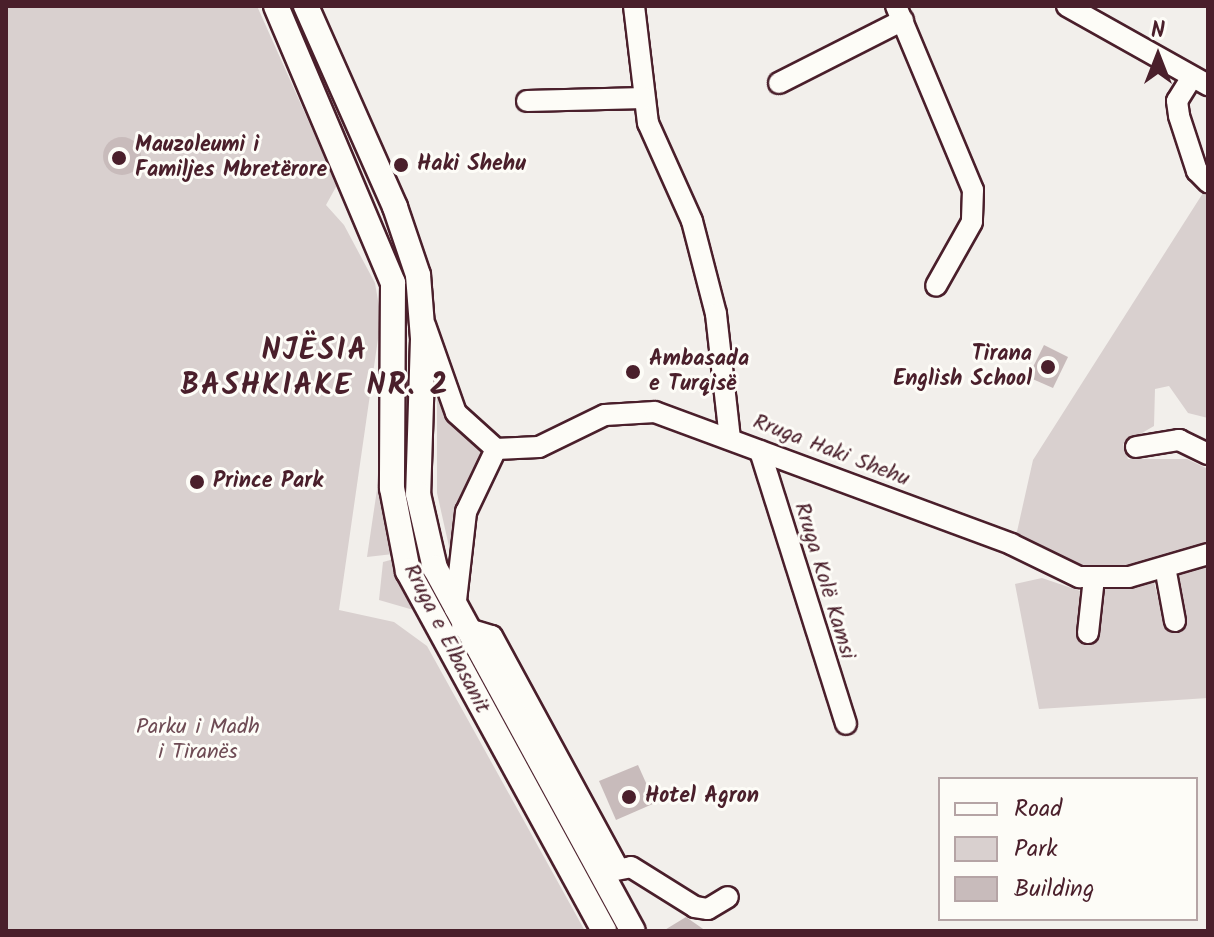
<!DOCTYPE html>
<html>
<head>
<meta charset="utf-8">
<style>
	body { margin:0 }
	#map { position:relative; width:1214px; height:937px; overflow:hidden; background:#f2efeb; font-family:Kalam,sans-serif }
	div>[style] { position:absolute }
	.green>* { inset:0; background:#d9d0cf }
	.building>* { inset:0; background:#c8bbbb }
	.round { border-radius:50% }
	.roads { filter:drop-shadow(2px 0 #4a1f2b) drop-shadow(-2px 0 #4a1f2b) drop-shadow(0 2px #4a1f2b) drop-shadow(0 -2px #4a1f2b) }
	.minor>* { height:20px; margin:-10px; padding:0 10px; transform-origin:10px; border-radius:10px; background:#fdfcf7 }
	.major>* { height:24px; margin:-12px; padding:0 12px; transform-origin:12px; border-radius:12px; background:#fdfcf7 }
	.dots>* { width:22px; height:22px; translate:-50% -50%; box-sizing:border-box; border:4px solid #fdfcf7; border-radius:50% }
	span { translate:-50% -50%; white-space:nowrap; text-align:center; line-height:1.15; -webkit-text-stroke:6px #fdfcf7; paint-order:stroke }
	.poi-label { font-size:22px; color:#4a1f2b; font-weight:700 }
	.left { translate:0 -50%; text-align:left }
	.right { translate:-100% -50%; text-align:right }
	.street-label { font-size:22px; color:#4a1f2b }
	.park-label { font-size:22px; color:#6e4b54 }
	.district-label { font-size:30px; color:#4a1f2b; font-weight:700; letter-spacing:2px }
	.frame { position:absolute; inset:0; border:8px solid #4a1f2b; pointer-events:none }
	.legend { position:absolute; left:938px; top:777px; width:260px; height:144px; box-sizing:border-box; background:#fdfcf7; border:2px solid #b5a4a5; margin:0; padding:10px 14px; list-style:none; font-size:24px; color:#4a1f2b }
	.legend li { display:flex; align-items:center; gap:16px; height:40px }
	.legend b { width:40px; border:2px solid #b5a4a5 }
	.north { position:absolute; left:1118px; top:16px; width:80px; height:80px; -webkit-text-stroke:6px #fdfcf7; paint-order:stroke; rotate:0deg; font-size:22px; font-weight:700; line-height:32px; text-align:center; color:#4a1f2b }
	.north::after { content:''; display:block; margin:auto; width:28px; height:36px; background:#4a1f2b; clip-path:polygon(50% 0,100% 100%,50% 72%,0 100%) }
</style>
</head>
<body>
<div id="map">
	<div class="green">
		<div style="clip-path:polygon(6px 6px,257px 6px,337px 185px,326px 205px,344px 225px,375px 283px,381px 318px,339px 610px,394px 622px,427px 646px,585px 931px,6px 931px)"></div>
		<div style="clip-path:polygon(1203px 193px,1208px 196px,1208px 418px,1188px 413px,1169px 386px,1155px 389px,1154px 426px,1123px 444px,1128px 459px,1187px 459px,1208px 469px,1208px 545px,1121px 571px,1081px 568px,1016px 536px,1033px 460px)"></div>
		<div style="clip-path:polygon(437px 397px,455px 428px,484px 452px,456px 519px,452px 560px,437px 493px)"></div>
		<div style="clip-path:polygon(382px 456px,393px 554px,367px 557px)"></div>
		<div style="clip-path:polygon(394px 559px,417px 611px,379px 600px,383px 562px)"></div>
		<div style="clip-path:polygon(1208px 564px,1208px 698px,1039px 709px,1015px 584px,1042px 578px,1086px 593px,1098px 637px,1103px 589px,1153px 578px,1166px 630px,1185px 623px,1176px 573px)"></div>
	</div>
	<div class="building">
		<div class="round" style="left:103px;top:137px;width:38px;height:38px"></div>
		<div style="clip-path:polygon(1044px 345px,1068px 357px,1053px 388px,1028px 377px)"></div>
		<div style="clip-path:polygon(638px 765px,655px 803px,616px 820px,599px 781px)"></div>
		<div style="clip-path:polygon(686px 917px,706px 931px,663px 931px)"></div>
	</div>
	<div class="roads">
		<div class="minor">
			<div style="left:634px;top:6px;width:118px;rotate:83.2deg"></div>
			<div style="left:648px;top:123px;width:107px;rotate:65.8deg"></div>
			<div style="left:692px;top:221px;width:96px;rotate:75.5deg"></div>
			<div style="left:716px;top:314px;width:125px;rotate:83.6deg"></div>
			<div style="left:896px;top:6px;width:199px;rotate:67.3deg"></div>
			<div style="left:973px;top:190px;width:32px;rotate:92deg"></div>
			<div style="left:972px;top:222px;width:73px;rotate:119.4deg"></div>
			<div style="left:1067px;top:6px;width:162px;rotate:29.3deg"></div>
			<div style="left:1192px;top:77px;width:28px;rotate:122deg"></div>
			<div style="left:1177px;top:101px;width:15px;rotate:82deg"></div>
			<div style="left:1179px;top:116px;width:58px;rotate:71.9deg"></div>
			<div style="left:1197px;top:171px;width:16px;rotate:45deg"></div>
			<div style="left:779px;top:83px;width:139px;rotate:-26.9deg"></div>
			<div style="left:527px;top:101px;width:117px;rotate:-1.5deg"></div>
			<div style="left:425px;top:325px;width:93px;rotate:70.6deg"></div>
			<div style="left:456px;top:413px;width:54px;rotate:42deg"></div>
			<div style="left:496px;top:449px;width:43px;rotate:-2.7deg"></div>
			<div style="left:539px;top:447px;width:73px;rotate:-25.9deg"></div>
			<div style="left:605px;top:415px;width:50px;rotate:-3.4deg"></div>
			<div style="left:655px;top:412px;width:380px;rotate:20.3deg"></div>
			<div style="left:1011px;top:544px;width:76px;rotate:25.9deg"></div>
			<div style="left:1079px;top:577px;width:50px"></div>
			<div style="left:1129px;top:577px;width:82px;rotate:-16.2deg"></div>
			<div style="left:1136px;top:447px;width:44px;rotate:-9.2deg"></div>
			<div style="left:1179px;top:440px;width:32px;rotate:26deg"></div>
			<div style="left:760px;top:451px;width:286px;rotate:72.5deg"></div>
			<div style="left:1165px;top:567px;width:55px;rotate:79.5deg"></div>
			<div style="left:455px;top:609px;width:98px;rotate:-83.5deg"></div>
			<div style="left:466px;top:512px;width:70px;rotate:-64.5deg"></div>
			<div style="left:462px;top:627px;width:31px;rotate:17deg"></div>
			<div style="left:492px;top:636px;width:262px;rotate:61.5deg"></div>
			<div style="left:1088px;top:633px;width:55px;rotate:-83.8deg"></div>
			<div style="left:606px;top:872px;width:25px;rotate:-11deg"></div>
			<div style="left:631px;top:867px;width:75px;rotate:32deg"></div>
			<div style="left:695px;top:907px;width:13px;rotate:9deg"></div>
			<div style="left:708px;top:909px;width:23px;rotate:-31deg"></div>
		</div>
		<div class="major">
			<div style="left:276px;top:6px;width:301px;rotate:67.1deg"></div>
			<div style="left:393px;top:283px;width:205px;rotate:90.3deg"></div>
			<div style="left:392px;top:488px;width:85px;rotate:79.1deg"></div>
			<div style="left:408px;top:571px;width:410px;rotate:61.4deg"></div>
			<div style="left:306px;top:6px;width:220px;rotate:66.1deg"></div>
			<div style="left:395px;top:207px;width:72px;rotate:71.3deg"></div>
			<div style="left:418px;top:275px;width:64px;rotate:85.5deg"></div>
			<div style="left:423px;top:339px;width:155px;rotate:91.8deg"></div>
			<div style="left:418px;top:494px;width:76px;rotate:77.1deg"></div>
			<div style="left:435px;top:568px;width:413px;rotate:61.4deg"></div>
		</div>
	</div>
	<div class="dots">
		<div style="left:119px;top:158px;background:#4a1f2b"></div>
		<div style="left:401px;top:165px;background:#4a1f2b"></div>
		<div style="left:1048px;top:367px;background:#4a1f2b"></div>
		<div style="left:633px;top:372px;background:#4a1f2b"></div>
		<div style="left:197px;top:482px;background:#4a1f2b"></div>
		<div style="left:629px;top:797px;background:#4a1f2b"></div>
	</div>
	<div class="poi-label">
		<span class="left" style="left:135px;top:158px">Mauzoleumi i<br>Familjes Mbretërore</span>
		<span class="left" style="left:417px;top:165px">Haki Shehu</span>
		<span class="right" style="left:1032px;top:367px">Tirana<br>English School</span>
		<span class="left" style="left:649px;top:372px">Ambasada<br>e Turqisë</span>
		<span class="left" style="left:213px;top:482px">Prince Park</span>
		<span class="left" style="left:645px;top:797px">Hotel Agron</span>
	</div>
	<div class="street-label">
		<span style="left:831px;top:451px;rotate:21deg">Rruga Haki Shehu</span>
		<span style="left:824px;top:581px;rotate:73deg">Rruga Kolë Kamsi</span>
		<span style="left:446px;top:639px;rotate:63deg">Rruga e Elbasanit</span>
	</div>
	<div class="park-label">
		<span style="left:198px;top:740px">Parku i Madh<br>i Tiranës</span>
	</div>
	<div class="district-label">
		<span style="left:315px;top:368px">NJËSIA<br>BASHKIAKE NR. 2</span>
	</div>
	<div class="frame"></div>
	<ul class="legend">
	<li><b style="height:10px;background:#fdfcf7"></b>Road</li>
	<li><b style="height:22px;background:#d9d0cf"></b>Park</li>
	<li><b style="height:22px;background:#c8bbbb"></b>Building</li>
	</ul>
	<div class="north">N</div>
</div>
</body>
</html>
